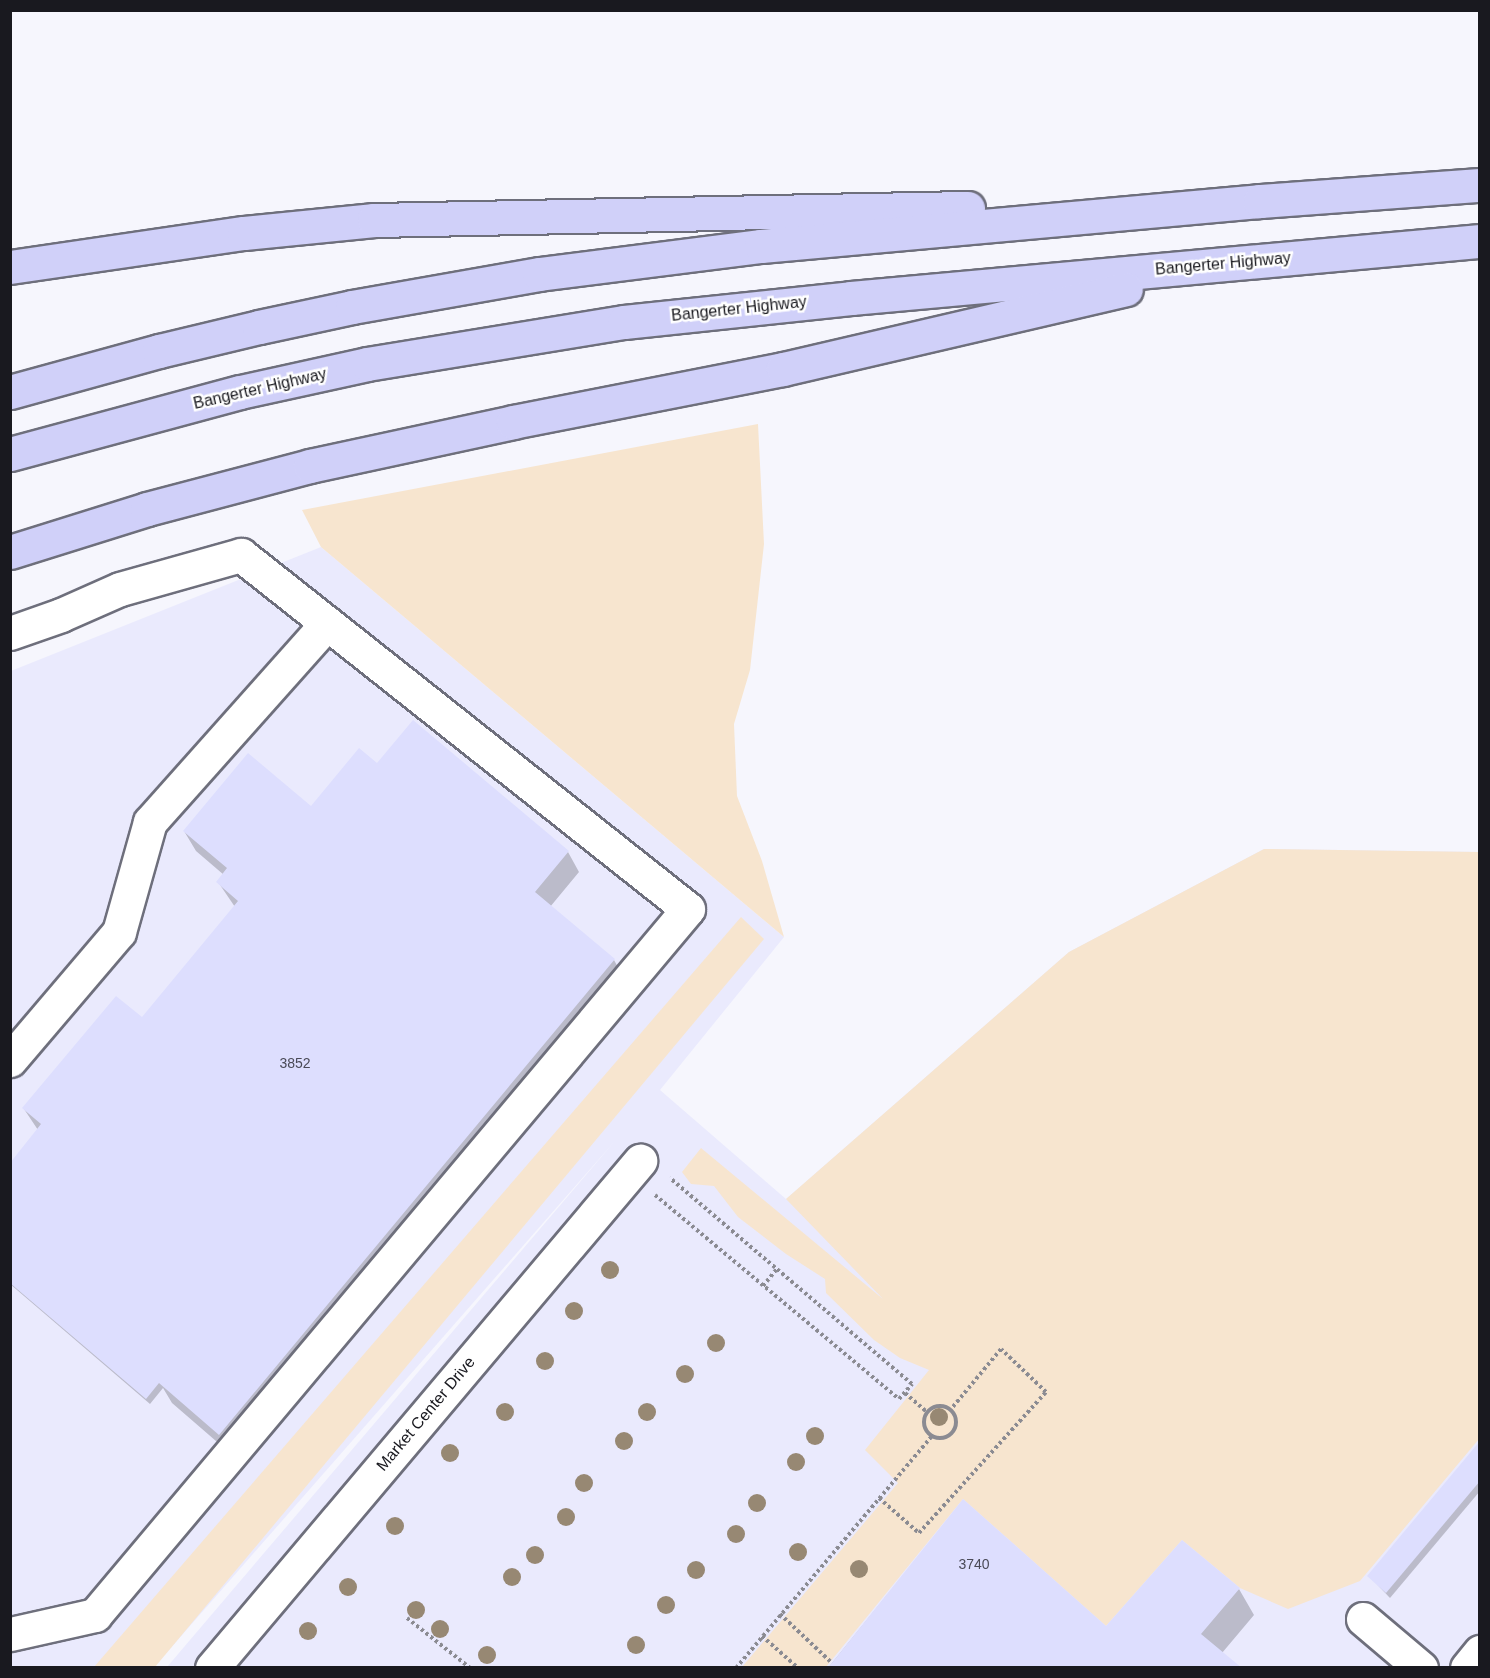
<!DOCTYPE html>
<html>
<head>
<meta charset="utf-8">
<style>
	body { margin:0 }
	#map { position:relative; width:1490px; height:1678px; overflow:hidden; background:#f6f6fd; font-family:Arial,sans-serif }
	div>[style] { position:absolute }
	.built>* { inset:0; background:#eaeafd }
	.green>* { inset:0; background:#f7e5cf }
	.shadow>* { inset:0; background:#0003 }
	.building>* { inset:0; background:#dddefe }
	.path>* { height:4px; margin-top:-2px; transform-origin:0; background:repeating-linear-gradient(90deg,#8b8b92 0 3px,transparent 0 6px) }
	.path>.ring { margin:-2px; padding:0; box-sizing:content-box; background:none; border:4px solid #8b8b92; border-radius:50% }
	.roads { filter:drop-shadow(2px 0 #6e6f7c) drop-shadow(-2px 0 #6e6f7c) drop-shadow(0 2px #6e6f7c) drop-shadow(0 -2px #6e6f7c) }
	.minor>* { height:33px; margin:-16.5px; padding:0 16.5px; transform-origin:16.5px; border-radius:16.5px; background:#fff }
	.highway>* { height:33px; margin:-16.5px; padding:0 16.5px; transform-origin:16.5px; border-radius:16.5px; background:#d0d0f9 }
	.trees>* { width:18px; height:18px; margin:-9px; border-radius:50%; background:#978873 }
	span { translate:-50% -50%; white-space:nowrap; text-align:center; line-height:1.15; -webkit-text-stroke:5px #fff; paint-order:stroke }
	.number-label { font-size:14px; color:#4a4a57 }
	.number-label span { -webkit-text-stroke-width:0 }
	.street-label { font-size:16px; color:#19191f }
	.frame { position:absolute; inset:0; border:12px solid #19191f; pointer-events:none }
</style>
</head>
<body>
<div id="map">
	<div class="built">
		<div style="clip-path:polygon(321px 547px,784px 937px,660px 1090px,786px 1199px,1069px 952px,1264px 849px,1479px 852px,1479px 1667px,167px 1667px,614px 1142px,154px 1667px,11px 1668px,11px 671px)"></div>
	</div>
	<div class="green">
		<div style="clip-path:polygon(758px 424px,764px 544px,750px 670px,734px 724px,737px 796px,762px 861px,784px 937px,321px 547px,302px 510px)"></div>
		<div style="clip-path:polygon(1264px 849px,1479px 852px,1479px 1439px,1360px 1581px,1288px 1609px,1240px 1588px,1182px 1540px,1106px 1626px,963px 1499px,826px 1667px,742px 1667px,898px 1483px,865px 1450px,929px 1370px,900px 1358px,874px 1340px,826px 1293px,825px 1279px,786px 1254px,738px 1217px,714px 1186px,691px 1184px,682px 1172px,701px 1148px,883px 1299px,786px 1199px,1069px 952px)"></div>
		<div style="clip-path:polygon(741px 917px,764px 939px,155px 1667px,94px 1667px)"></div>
	</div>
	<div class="shadow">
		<div style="clip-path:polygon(377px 765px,568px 852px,579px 872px,550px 907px,614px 960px,625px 980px,231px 1454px,172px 1403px,163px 1388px,150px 1404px,10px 1284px,10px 1165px,38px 1130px,24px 1109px,142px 1019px,235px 907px,218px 882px,224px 875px,196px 851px,184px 831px,311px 808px)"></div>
		<div style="clip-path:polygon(1480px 1443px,1480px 1491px,1390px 1598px,1369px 1576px)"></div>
		<div style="clip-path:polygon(963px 1501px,1106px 1628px,1239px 1589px,1254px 1615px,1222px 1653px,1239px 1668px,828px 1668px)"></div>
	</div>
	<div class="building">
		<div style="clip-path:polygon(413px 720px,569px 851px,535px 892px,615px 959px,219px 1435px,159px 1383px,146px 1399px,10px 1283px,10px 1163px,41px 1124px,22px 1108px,116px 996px,142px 1017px,238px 901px,216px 882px,227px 868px,183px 831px,248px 753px,311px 806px,359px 748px,377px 763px)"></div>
		<div style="clip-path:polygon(1480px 1441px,1480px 1481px,1386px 1593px,1367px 1576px)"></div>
		<div style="clip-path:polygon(963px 1499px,1106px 1626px,1182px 1540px,1240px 1588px,1201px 1634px,1242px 1668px,828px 1668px)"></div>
	</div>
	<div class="path">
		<div style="left:655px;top:1195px;width:318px;rotate:39.9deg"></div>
		<div style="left:899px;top:1399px;width:20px;rotate:-49deg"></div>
		<div style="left:912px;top:1384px;width:318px;rotate:-139.6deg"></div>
		<div style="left:763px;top:1286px;width:22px;rotate:-51deg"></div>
		<div style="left:905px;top:1393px;width:29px;rotate:41deg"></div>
		<div class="ring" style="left:924px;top:1406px;width:28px;height:28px"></div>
		<div style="left:879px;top:1498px;width:53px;rotate:41.2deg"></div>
		<div style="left:919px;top:1533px;width:190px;rotate:-48deg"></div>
		<div style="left:1046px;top:1392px;width:62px;rotate:-136.3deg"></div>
		<div style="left:1001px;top:1349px;width:78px;rotate:129.8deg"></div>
		<div style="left:780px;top:1614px;width:71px;rotate:43.3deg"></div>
		<div style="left:407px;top:1618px;width:80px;rotate:38.4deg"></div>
		<div style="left:762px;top:1636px;width:48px;rotate:41.6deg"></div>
		<div style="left:736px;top:1668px;width:304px;rotate:-49.8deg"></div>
	</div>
	<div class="roads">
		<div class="minor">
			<div style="left:10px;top:633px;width:54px;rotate:-19.4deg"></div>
			<div style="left:61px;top:615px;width:64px;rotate:-23.8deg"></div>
			<div style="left:120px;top:589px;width:126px;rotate:-15.7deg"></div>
			<div style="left:241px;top:555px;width:570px;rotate:38.38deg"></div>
			<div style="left:688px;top:909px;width:922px;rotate:130.03deg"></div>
			<div style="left:95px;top:1615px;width:87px;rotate:167.4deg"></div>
			<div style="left:10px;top:1060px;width:168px;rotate:-49.6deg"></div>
			<div style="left:119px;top:932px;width:114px;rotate:-74.3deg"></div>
			<div style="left:150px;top:822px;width:266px;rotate:-48.3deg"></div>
			<div style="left:1363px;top:1619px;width:76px;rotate:40.2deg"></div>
			<div style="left:212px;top:1668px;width:664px;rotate:-49.83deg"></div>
			<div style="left:1467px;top:1668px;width:21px;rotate:-51deg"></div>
		</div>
		<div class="highway">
			<div style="left:10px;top:267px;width:236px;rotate:-8.3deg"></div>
			<div style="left:244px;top:233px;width:131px;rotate:-5.7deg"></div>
			<div style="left:374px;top:220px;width:594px;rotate:-1.16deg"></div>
			<div style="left:10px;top:392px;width:155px;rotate:-15.4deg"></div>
			<div style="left:159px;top:351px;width:103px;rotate:-13.5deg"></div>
			<div style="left:259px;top:327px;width:95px;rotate:-12.1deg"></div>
			<div style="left:352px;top:307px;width:190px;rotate:-10deg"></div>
			<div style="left:539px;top:274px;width:224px;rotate:-7.2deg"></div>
			<div style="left:761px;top:246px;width:501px;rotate:-5.15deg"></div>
			<div style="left:1260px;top:201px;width:221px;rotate:-4.2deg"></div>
			<div style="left:10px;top:454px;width:238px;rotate:-15.1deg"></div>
			<div style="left:240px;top:392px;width:130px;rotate:-12.4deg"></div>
			<div style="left:367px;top:364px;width:260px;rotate:-9.3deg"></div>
			<div style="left:624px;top:322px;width:228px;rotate:-6deg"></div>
			<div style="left:851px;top:298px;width:632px;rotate:-5.18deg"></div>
			<div style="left:10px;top:552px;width:144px;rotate:-17.4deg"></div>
			<div style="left:147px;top:509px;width:169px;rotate:-14.8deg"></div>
			<div style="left:310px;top:466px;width:208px;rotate:-12.2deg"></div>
			<div style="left:513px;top:422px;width:275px;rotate:-11.1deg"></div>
			<div style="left:783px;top:369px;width:352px;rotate:-13.1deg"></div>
		</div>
	</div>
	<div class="trees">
		<div style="left:610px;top:1270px"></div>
		<div style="left:574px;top:1311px"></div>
		<div style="left:716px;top:1343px"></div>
		<div style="left:545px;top:1361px"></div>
		<div style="left:685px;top:1374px"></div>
		<div style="left:505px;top:1412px"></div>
		<div style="left:647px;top:1412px"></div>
		<div style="left:939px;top:1417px"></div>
		<div style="left:815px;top:1436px"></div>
		<div style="left:624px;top:1441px"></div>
		<div style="left:450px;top:1453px"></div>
		<div style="left:796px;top:1462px"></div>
		<div style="left:584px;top:1483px"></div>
		<div style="left:757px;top:1503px"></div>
		<div style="left:566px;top:1517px"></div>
		<div style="left:395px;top:1526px"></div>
		<div style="left:736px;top:1534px"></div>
		<div style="left:798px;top:1552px"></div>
		<div style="left:535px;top:1555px"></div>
		<div style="left:859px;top:1569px"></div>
		<div style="left:696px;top:1570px"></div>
		<div style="left:512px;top:1577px"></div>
		<div style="left:348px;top:1587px"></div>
		<div style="left:666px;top:1605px"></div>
		<div style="left:416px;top:1610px"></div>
		<div style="left:440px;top:1629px"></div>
		<div style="left:308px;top:1631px"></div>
		<div style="left:636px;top:1645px"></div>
		<div style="left:487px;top:1655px"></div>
	</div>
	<div class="number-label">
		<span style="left:295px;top:1063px">3852</span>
		<span style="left:974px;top:1564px">3740</span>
	</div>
	<div class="street-label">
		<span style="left:1223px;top:264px;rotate:-5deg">Bangerter Highway</span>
		<span style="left:739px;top:309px;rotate:-6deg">Bangerter Highway</span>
		<span style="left:260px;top:389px;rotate:-13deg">Bangerter Highway</span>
		<span style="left:426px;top:1414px;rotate:-50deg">Market Center Drive</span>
	</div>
	<div class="frame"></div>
</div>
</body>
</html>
